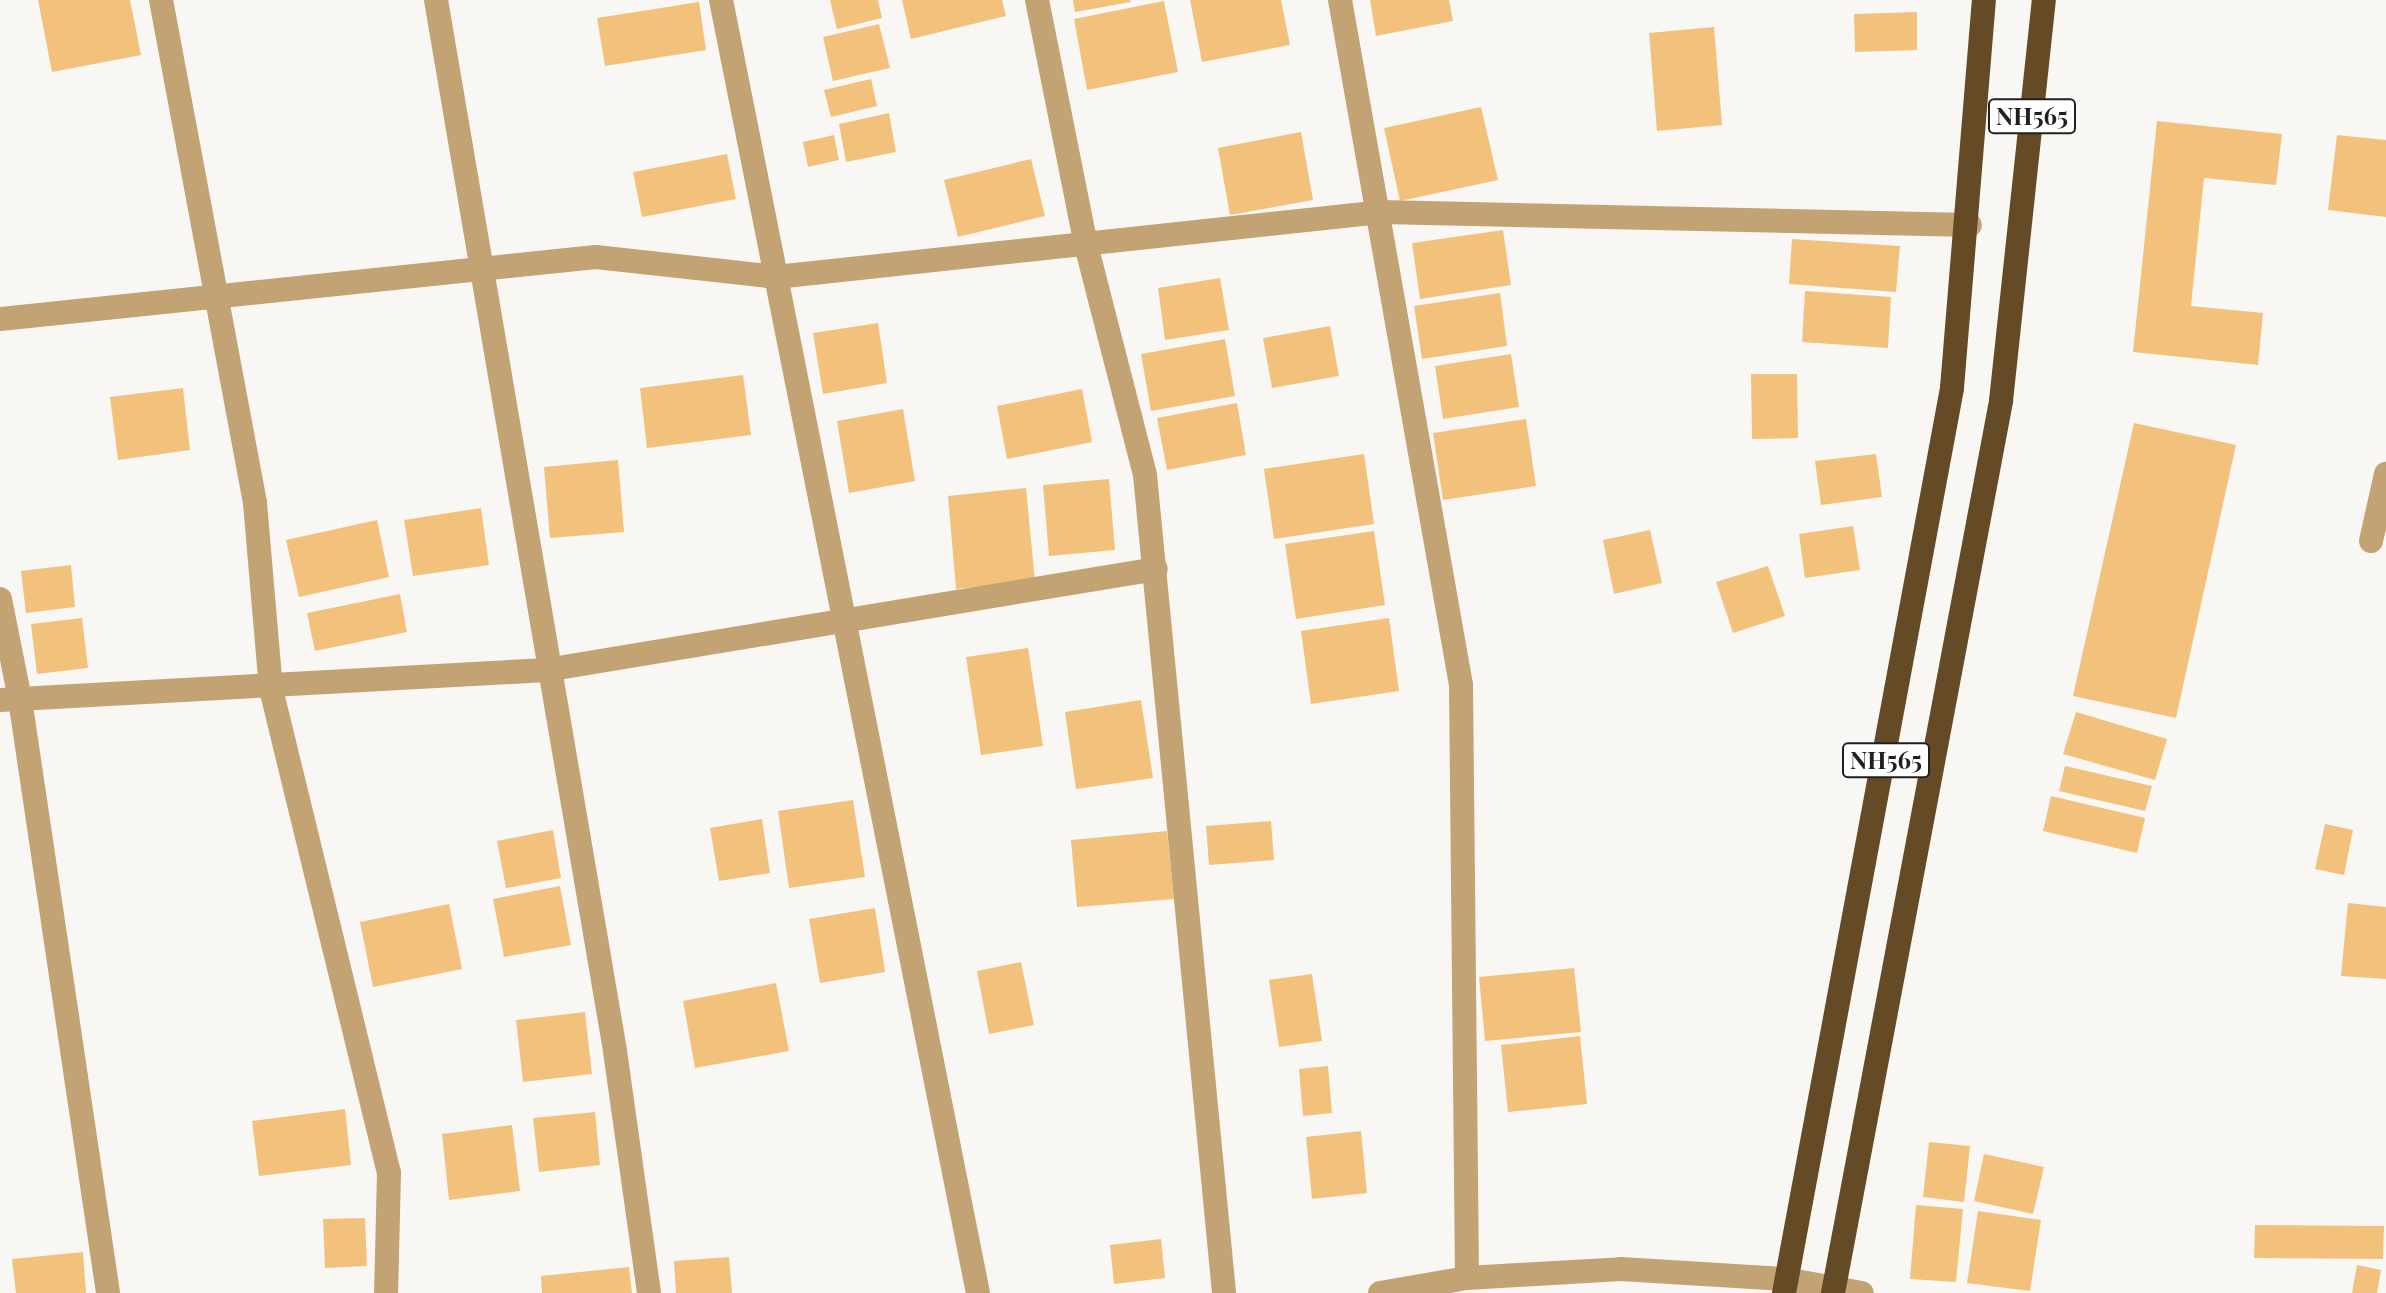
<!DOCTYPE html>
<html>
<head>
<meta charset="utf-8">
<style>
	body { margin:0 }
	#map { position:relative; width:2386px; height:1293px; overflow:hidden; background:#f9f7f4; font-family:"Playfair Display",serif }
	div>[style] { position:absolute }
	.building>* { inset:0; background:#f2c27d }
	.minor>* { height:24px; margin:-12px; padding:0 12px; transform-origin:12px; border-radius:12px; background:#c3a274 }
	.highway>* { height:24px; margin:-12px; padding:0 12px; transform-origin:12px; border-radius:12px; background:#654b25 }
	span { translate:-50% -50%; white-space:nowrap; text-align:center; line-height:1.15; -webkit-text-stroke:6px #fff; paint-order:stroke }
	.shield-label span { padding:2px 6px; background:#fff; border:2px solid; border-radius:6px; -webkit-text-stroke-width:0 }
	.shield-label { font-size:24px; color:#21201f; font-weight:700 }
</style>
</head>
<body>
<div id="map">
	<div class="building">
		<div style="clip-path:polygon(38px 0,130px 0,141px 55px,52px 72px)"></div>
		<div style="clip-path:polygon(830px 0,878px 0,882px 18px,837px 29px)"></div>
		<div style="clip-path:polygon(902px 0,1002px 0,1006px 16px,911px 39px)"></div>
		<div style="clip-path:polygon(1073px 0,1130px 0,1131px 2px,1075px 12px)"></div>
		<div style="clip-path:polygon(1190px 0,1281px 0,1290px 45px,1202px 62px)"></div>
		<div style="clip-path:polygon(1370px 0,1449px 0,1453px 21px,1376px 36px)"></div>
		<div style="clip-path:polygon(1164px 1px,1178px 72px,1087px 90px,1074px 19px)"></div>
		<div style="clip-path:polygon(699px 2px,706px 50px,605px 66px,597px 18px)"></div>
		<div style="clip-path:polygon(1917px 12px,1917px 50px,1855px 52px,1854px 14px)"></div>
		<div style="clip-path:polygon(879px 24px,890px 68px,833px 81px,823px 37px)"></div>
		<div style="clip-path:polygon(1714px 27px,1722px 125px,1657px 131px,1649px 33px)"></div>
		<div style="clip-path:polygon(871px 79px,877px 106px,831px 117px,824px 90px)"></div>
		<div style="clip-path:polygon(1481px 107px,1498px 180px,1400px 201px,1384px 128px)"></div>
		<div style="clip-path:polygon(889px 113px,896px 152px,846px 162px,839px 124px)"></div>
		<div style="clip-path:polygon(2157px 121px,2282px 134px,2276px 185px,2204px 178px,2191px 306px,2263px 313px,2258px 365px,2133px 352px)"></div>
		<div style="clip-path:polygon(1301px 132px,1313px 200px,1230px 215px,1218px 148px)"></div>
		<div style="clip-path:polygon(834px 135px,839px 160px,808px 167px,803px 142px)"></div>
		<div style="clip-path:polygon(2337px 135px,2386px 140px,2386px 217px,2328px 210px)"></div>
		<div style="clip-path:polygon(727px 154px,736px 199px,642px 217px,633px 172px)"></div>
		<div style="clip-path:polygon(1031px 159px,1045px 216px,958px 237px,944px 180px)"></div>
		<div style="clip-path:polygon(1503px 230px,1511px 285px,1420px 299px,1412px 243px)"></div>
		<div style="clip-path:polygon(1792px 239px,1900px 246px,1896px 292px,1789px 284px)"></div>
		<div style="clip-path:polygon(1220px 278px,1229px 330px,1165px 340px,1158px 288px)"></div>
		<div style="clip-path:polygon(1805px 291px,1891px 297px,1888px 348px,1802px 342px)"></div>
		<div style="clip-path:polygon(1500px 293px,1507px 346px,1422px 359px,1414px 306px)"></div>
		<div style="clip-path:polygon(878px 323px,887px 383px,823px 394px,813px 333px)"></div>
		<div style="clip-path:polygon(1330px 326px,1339px 376px,1272px 388px,1263px 338px)"></div>
		<div style="clip-path:polygon(1225px 339px,1235px 396px,1151px 411px,1141px 354px)"></div>
		<div style="clip-path:polygon(1511px 354px,1519px 407px,1443px 419px,1435px 366px)"></div>
		<div style="clip-path:polygon(1751px 374px,1797px 374px,1798px 438px,1752px 439px)"></div>
		<div style="clip-path:polygon(743px 375px,751px 435px,647px 448px,640px 388px)"></div>
		<div style="clip-path:polygon(183px 388px,190px 450px,118px 460px,110px 397px)"></div>
		<div style="clip-path:polygon(1082px 389px,1092px 442px,1007px 459px,997px 406px)"></div>
		<div style="clip-path:polygon(1237px 403px,1246px 455px,1167px 470px,1157px 418px)"></div>
		<div style="clip-path:polygon(903px 409px,915px 481px,849px 493px,837px 421px)"></div>
		<div style="clip-path:polygon(1526px 419px,1536px 486px,1443px 500px,1433px 433px)"></div>
		<div style="clip-path:polygon(2134px 423px,2236px 445px,2176px 718px,2073px 696px)"></div>
		<div style="clip-path:polygon(1364px 454px,1374px 524px,1274px 539px,1264px 469px)"></div>
		<div style="clip-path:polygon(1876px 454px,1882px 497px,1821px 505px,1815px 461px)"></div>
		<div style="clip-path:polygon(618px 460px,624px 532px,550px 538px,544px 467px)"></div>
		<div style="clip-path:polygon(1109px 479px,1115px 550px,1049px 556px,1043px 485px)"></div>
		<div style="clip-path:polygon(1026px 488px,1035px 581px,956px 589px,948px 496px)"></div>
		<div style="clip-path:polygon(481px 508px,489px 565px,413px 576px,404px 520px)"></div>
		<div style="clip-path:polygon(377px 520px,389px 577px,299px 597px,286px 540px)"></div>
		<div style="clip-path:polygon(1853px 526px,1860px 570px,1805px 578px,1799px 534px)"></div>
		<div style="clip-path:polygon(1650px 530px,1662px 583px,1614px 594px,1603px 540px)"></div>
		<div style="clip-path:polygon(1374px 531px,1385px 605px,1296px 619px,1285px 544px)"></div>
		<div style="clip-path:polygon(71px 565px,75px 607px,26px 613px,21px 571px)"></div>
		<div style="clip-path:polygon(1768px 566px,1785px 616px,1733px 633px,1716px 582px)"></div>
		<div style="clip-path:polygon(400px 594px,407px 632px,315px 651px,307px 613px)"></div>
		<div style="clip-path:polygon(82px 618px,88px 668px,37px 674px,31px 624px)"></div>
		<div style="clip-path:polygon(1389px 618px,1399px 691px,1311px 704px,1301px 631px)"></div>
		<div style="clip-path:polygon(1028px 648px,1043px 746px,981px 755px,966px 657px)"></div>
		<div style="clip-path:polygon(1141px 700px,1153px 778px,1076px 789px,1065px 712px)"></div>
		<div style="clip-path:polygon(2076px 712px,2167px 739px,2155px 780px,2063px 754px)"></div>
		<div style="clip-path:polygon(2065px 766px,2152px 786px,2145px 811px,2059px 791px)"></div>
		<div style="clip-path:polygon(2051px 796px,2145px 818px,2137px 853px,2043px 831px)"></div>
		<div style="clip-path:polygon(853px 800px,865px 877px,789px 888px,778px 811px)"></div>
		<div style="clip-path:polygon(762px 819px,770px 873px,719px 881px,710px 828px)"></div>
		<div style="clip-path:polygon(1271px 821px,1274px 860px,1209px 865px,1206px 826px)"></div>
		<div style="clip-path:polygon(2325px 824px,2353px 830px,2344px 875px,2315px 869px)"></div>
		<div style="clip-path:polygon(553px 830px,561px 878px,506px 888px,497px 841px)"></div>
		<div style="clip-path:polygon(1167px 831px,1174px 899px,1077px 907px,1071px 840px)"></div>
		<div style="clip-path:polygon(560px 886px,571px 945px,504px 957px,493px 899px)"></div>
		<div style="clip-path:polygon(2348px 903px,2386px 907px,2386px 979px,2341px 976px)"></div>
		<div style="clip-path:polygon(449px 904px,462px 969px,373px 987px,360px 922px)"></div>
		<div style="clip-path:polygon(875px 908px,885px 972px,820px 983px,809px 919px)"></div>
		<div style="clip-path:polygon(1021px 962px,1034px 1025px,989px 1034px,977px 971px)"></div>
		<div style="clip-path:polygon(1574px 968px,1581px 1032px,1485px 1041px,1479px 977px)"></div>
		<div style="clip-path:polygon(1312px 974px,1322px 1041px,1279px 1047px,1269px 980px)"></div>
		<div style="clip-path:polygon(776px 983px,789px 1051px,695px 1068px,683px 1001px)"></div>
		<div style="clip-path:polygon(585px 1012px,592px 1074px,523px 1082px,516px 1020px)"></div>
		<div style="clip-path:polygon(1580px 1036px,1587px 1104px,1508px 1112px,1501px 1045px)"></div>
		<div style="clip-path:polygon(1328px 1066px,1332px 1113px,1303px 1116px,1299px 1069px)"></div>
		<div style="clip-path:polygon(345px 1109px,351px 1165px,259px 1176px,252px 1121px)"></div>
		<div style="clip-path:polygon(595px 1112px,600px 1165px,539px 1172px,533px 1118px)"></div>
		<div style="clip-path:polygon(512px 1125px,520px 1191px,449px 1200px,442px 1134px)"></div>
		<div style="clip-path:polygon(1361px 1131px,1367px 1193px,1312px 1199px,1306px 1137px)"></div>
		<div style="clip-path:polygon(1929px 1142px,1970px 1146px,1964px 1202px,1923px 1197px)"></div>
		<div style="clip-path:polygon(1984px 1154px,2044px 1167px,2033px 1214px,1974px 1201px)"></div>
		<div style="clip-path:polygon(1916px 1205px,1963px 1209px,1956px 1282px,1910px 1279px)"></div>
		<div style="clip-path:polygon(1978px 1211px,2041px 1220px,2030px 1291px,1967px 1283px)"></div>
		<div style="clip-path:polygon(365px 1218px,367px 1266px,325px 1268px,323px 1219px)"></div>
		<div style="clip-path:polygon(2255px 1225px,2384px 1226px,2383px 1259px,2254px 1258px)"></div>
		<div style="clip-path:polygon(1161px 1239px,1165px 1278px,1114px 1284px,1110px 1245px)"></div>
		<div style="clip-path:polygon(83px 1252px,86px 1293px,16px 1293px,12px 1259px)"></div>
		<div style="clip-path:polygon(729px 1257px,732px 1293px,676px 1293px,674px 1261px)"></div>
		<div style="clip-path:polygon(2357px 1265px,2381px 1270px,2377px 1293px,2352px 1293px)"></div>
		<div style="clip-path:polygon(629px 1267px,632px 1293px,542px 1293px,541px 1276px)"></div>
	</div>
	<div class="minor">
		<div style="left:161px;top:0;width:512px;rotate:79.41deg"></div>
		<div style="left:255px;top:503px;width:187px;rotate:85.1deg"></div>
		<div style="left:271px;top:689px;width:498px;rotate:76.3deg"></div>
		<div style="left:389px;top:1173px;width:120px;rotate:91.4deg"></div>
		<div style="left:436px;top:0;width:1066px;rotate:80.33deg"></div>
		<div style="left:615px;top:1051px;width:244px;rotate:82deg"></div>
		<div style="left:721px;top:0;width:1318px;rotate:78.76deg"></div>
		<div style="left:1037px;top:0;width:250px;rotate:78.7deg"></div>
		<div style="left:1086px;top:245px;width:237px;rotate:75.6deg"></div>
		<div style="left:1145px;top:475px;width:822px;rotate:84.48deg"></div>
		<div style="left:1340px;top:0;width:696px;rotate:79.98deg"></div>
		<div style="left:1461px;top:685px;width:593px;rotate:89.42deg"></div>
		<div style="left:0;top:319px;width:599px;rotate:-5.94deg"></div>
		<div style="left:596px;top:257px;width:181px;rotate:6.3deg"></div>
		<div style="left:776px;top:277px;width:608px;rotate:-6.13deg"></div>
		<div style="left:1381px;top:212px;width:589px;rotate:1.26deg"></div>
		<div style="left:2371px;top:541px;width:69px;rotate:-77.4deg"></div>
		<div style="left:0;top:599px;width:102px;rotate:78.7deg"></div>
		<div style="left:20px;top:699px;width:600px;rotate:81.57deg"></div>
		<div style="left:0;top:700px;width:547px;rotate:-3.14deg"></div>
		<div style="left:546px;top:670px;width:618px;rotate:-9.4deg"></div>
		<div style="left:1380px;top:1293px;width:88px;rotate:-9.8deg"></div>
		<div style="left:1467px;top:1278px;width:154px;rotate:-3.3deg"></div>
		<div style="left:1621px;top:1269px;width:164px;rotate:3.5deg"></div>
		<div style="left:1785px;top:1279px;width:78px;rotate:10.3deg"></div>
	</div>
	<div class="highway">
		<div style="left:1784px;top:1293px;width:920px;rotate:-79.48deg"></div>
		<div style="left:1952px;top:388px;width:389px;rotate:-85.3deg"></div>
		<div style="left:1833px;top:1293px;width:908px;rotate:-79.33deg"></div>
		<div style="left:2001px;top:401px;width:403px;rotate:-83.9deg"></div>
	</div>
	<div class="shield-label">
		<span style="left:2032px;top:116px">NH565</span>
		<span style="left:1886px;top:760px">NH565</span>
	</div>
</div>
</body>
</html>
